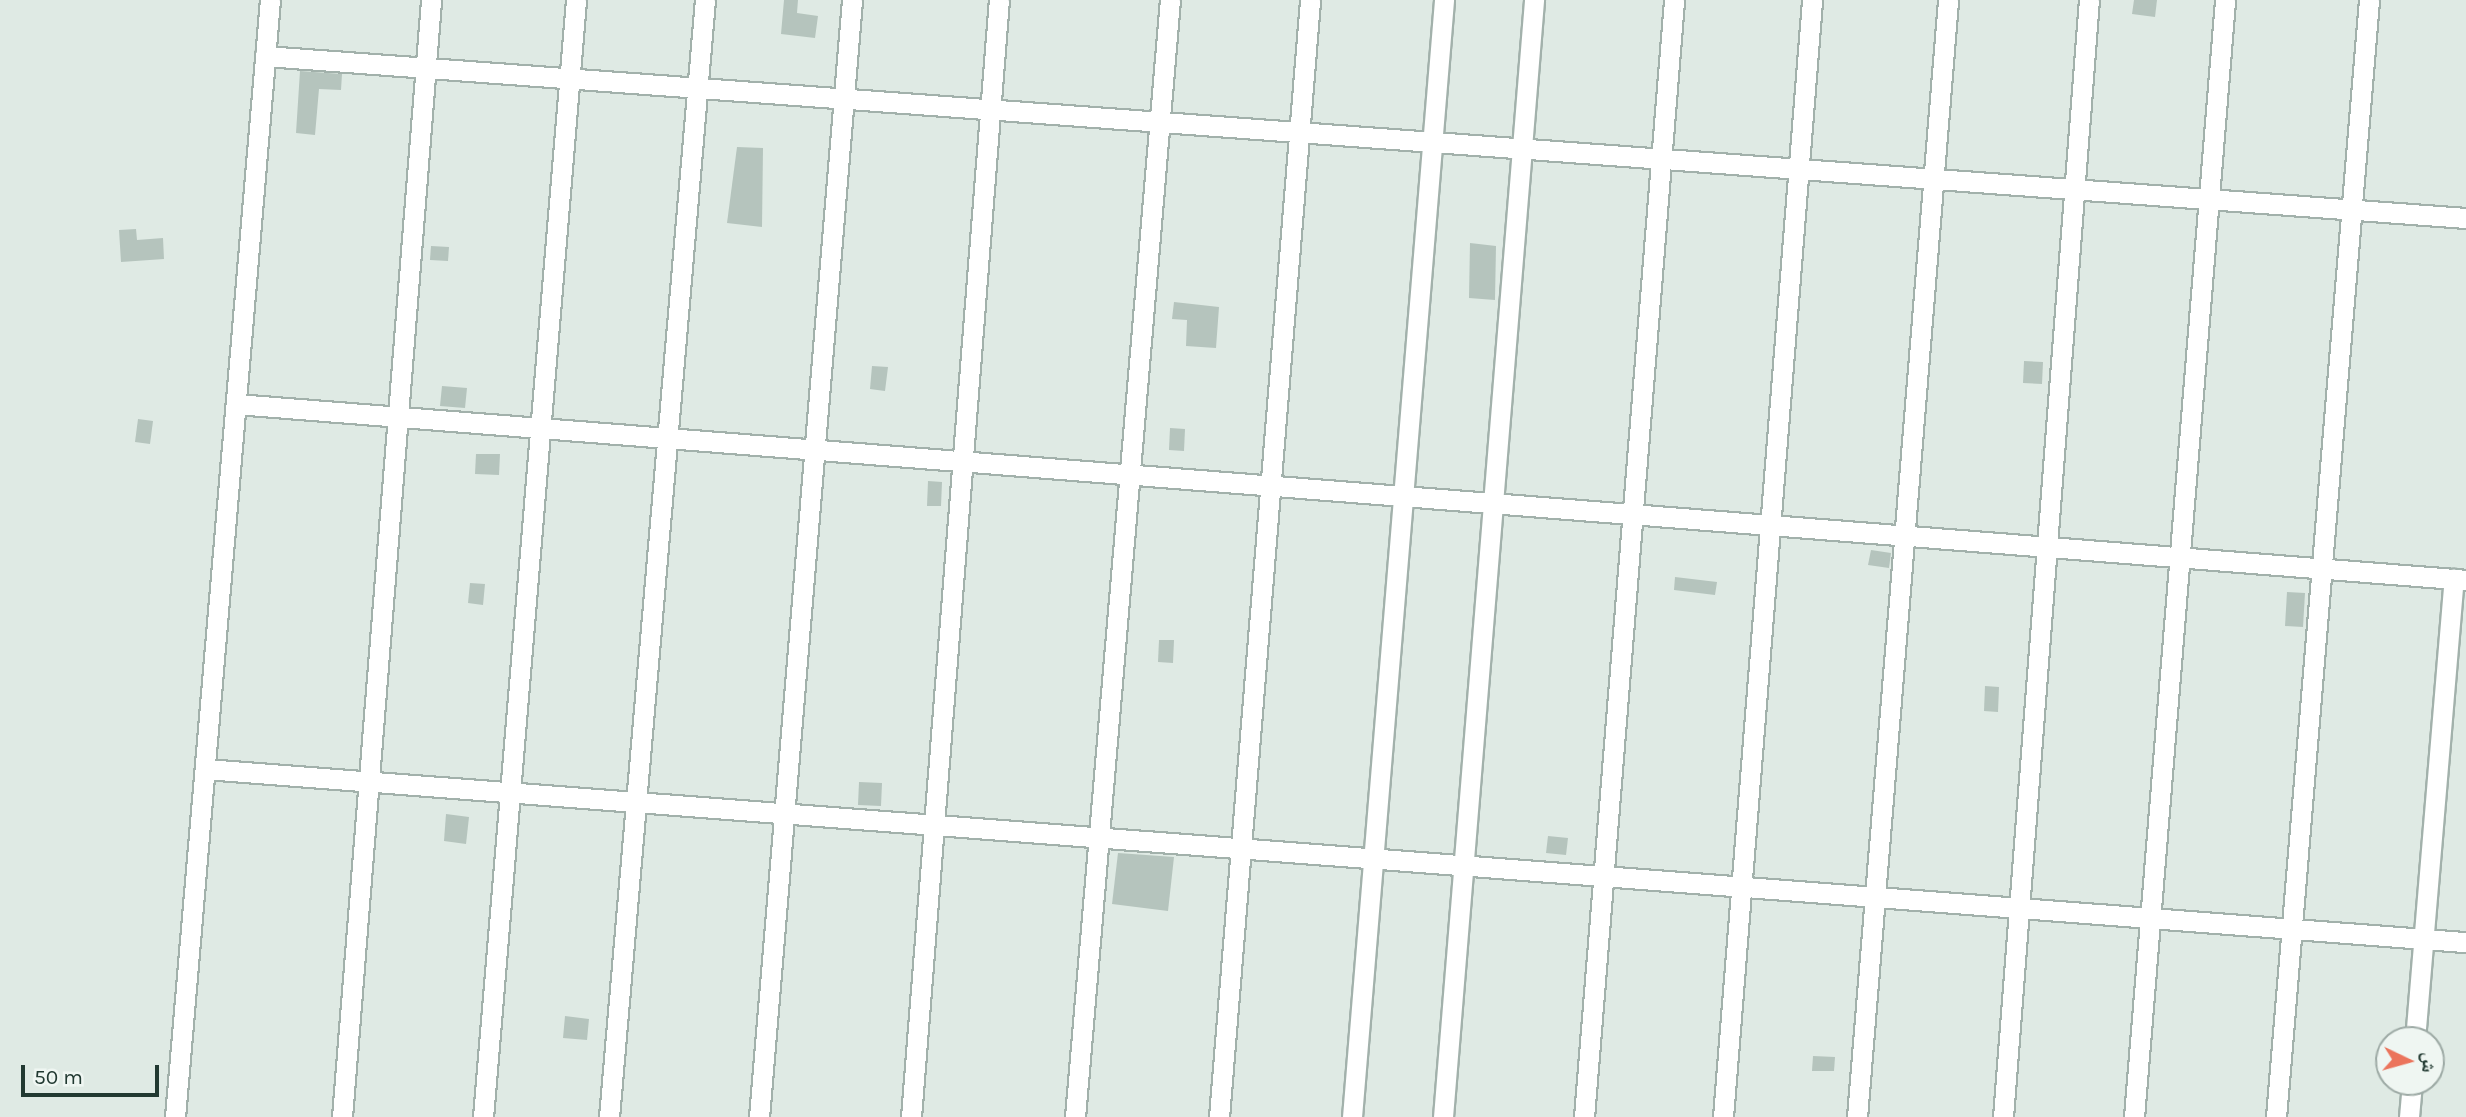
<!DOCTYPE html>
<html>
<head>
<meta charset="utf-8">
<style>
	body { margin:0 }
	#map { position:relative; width:2466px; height:1117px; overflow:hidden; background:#dfeae4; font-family:Karla,"Noto Naskh Arabic",sans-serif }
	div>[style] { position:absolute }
	.building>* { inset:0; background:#b5c4bd }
	.roads { filter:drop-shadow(2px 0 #a2b1ab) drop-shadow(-2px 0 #a2b1ab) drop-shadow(0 2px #a2b1ab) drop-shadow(0 -2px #a2b1ab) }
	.minor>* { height:19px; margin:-9.5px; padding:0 9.5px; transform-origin:9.5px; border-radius:9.5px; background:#fff }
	span { translate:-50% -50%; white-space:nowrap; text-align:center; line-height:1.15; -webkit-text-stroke:5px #eff6f2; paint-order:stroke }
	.north { position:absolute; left:2375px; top:1026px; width:70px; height:70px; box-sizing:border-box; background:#eff6f2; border:2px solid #9daaa5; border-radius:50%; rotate:95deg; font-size:19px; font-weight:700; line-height:28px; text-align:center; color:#213931 }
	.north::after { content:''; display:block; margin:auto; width:24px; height:32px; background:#eb745c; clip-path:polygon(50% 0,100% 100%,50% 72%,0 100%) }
	.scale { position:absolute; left:21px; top:1065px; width:138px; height:32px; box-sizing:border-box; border:4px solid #213931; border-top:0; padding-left:9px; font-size:21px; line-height:24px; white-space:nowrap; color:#213931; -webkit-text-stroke:5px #eff6f2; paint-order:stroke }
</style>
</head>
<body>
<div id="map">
	<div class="building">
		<div style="clip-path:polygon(784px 0,798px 0,797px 13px,818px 16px,815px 38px,781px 34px)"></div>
		<div style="clip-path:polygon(2134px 0,2157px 0,2155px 17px,2132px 14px)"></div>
		<div style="clip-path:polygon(300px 71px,342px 74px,341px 90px,319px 89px,315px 135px,296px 133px)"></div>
		<div style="clip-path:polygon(737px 147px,763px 148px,762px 227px,727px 223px)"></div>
		<div style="clip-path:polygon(136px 229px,137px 240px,163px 238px,164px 259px,121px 262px,119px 230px)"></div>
		<div style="clip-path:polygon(1470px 243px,1496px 246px,1495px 300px,1469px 298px)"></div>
		<div style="clip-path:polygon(431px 246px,449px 247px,448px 261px,430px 260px)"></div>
		<div style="clip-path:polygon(1174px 302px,1219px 307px,1216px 348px,1186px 346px,1187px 320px,1172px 319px)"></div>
		<div style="clip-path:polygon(2024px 361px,2043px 362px,2042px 384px,2023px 383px)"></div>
		<div style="clip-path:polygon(872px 366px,888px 367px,885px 391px,870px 389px)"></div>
		<div style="clip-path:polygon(442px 386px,467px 388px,465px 408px,440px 406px)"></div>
		<div style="clip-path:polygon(138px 419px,153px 421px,150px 444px,135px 442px)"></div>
		<div style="clip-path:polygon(1170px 428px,1185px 429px,1184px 451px,1169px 450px)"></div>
		<div style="clip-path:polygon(476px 454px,500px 454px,499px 475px,475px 474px)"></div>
		<div style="clip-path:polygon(928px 481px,942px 482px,941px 506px,927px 506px)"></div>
		<div style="clip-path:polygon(1871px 550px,1891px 553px,1889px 568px,1868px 565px)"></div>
		<div style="clip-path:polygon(1675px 577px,1717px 582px,1715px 595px,1674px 590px)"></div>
		<div style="clip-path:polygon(470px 583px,485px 584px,483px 605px,468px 603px)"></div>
		<div style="clip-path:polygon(2287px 592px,2305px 593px,2303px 627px,2285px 626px)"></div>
		<div style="clip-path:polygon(1159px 640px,1174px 640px,1173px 663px,1158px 662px)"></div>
		<div style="clip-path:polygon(1985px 686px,1999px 687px,1998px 712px,1984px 711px)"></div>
		<div style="clip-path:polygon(859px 782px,882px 783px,881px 806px,858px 805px)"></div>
		<div style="clip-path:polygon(446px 814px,469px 817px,466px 844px,444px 841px)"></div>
		<div style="clip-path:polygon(1548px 836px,1568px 838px,1566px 855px,1546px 853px)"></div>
		<div style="clip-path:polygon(1118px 853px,1174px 857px,1168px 911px,1112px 904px)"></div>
		<div style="clip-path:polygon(565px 1016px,589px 1019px,587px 1040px,563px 1038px)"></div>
		<div style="clip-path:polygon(1813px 1056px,1835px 1057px,1834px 1071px,1812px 1071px)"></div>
	</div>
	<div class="roads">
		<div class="minor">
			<div style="left:265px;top:56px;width:2207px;rotate:4.21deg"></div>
			<div style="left:236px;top:404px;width:2237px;rotate:4.51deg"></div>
			<div style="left:205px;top:769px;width:2268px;rotate:4.38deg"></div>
			<div style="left:2415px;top:1040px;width:463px;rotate:-85.2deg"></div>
			<div style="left:175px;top:1117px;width:1121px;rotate:-85.14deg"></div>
			<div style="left:342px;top:1117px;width:1121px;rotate:-85.44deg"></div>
			<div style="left:483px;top:1117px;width:1121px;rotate:-85.24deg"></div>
			<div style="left:609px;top:1117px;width:1121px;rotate:-85.09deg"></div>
			<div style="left:759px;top:1117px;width:1121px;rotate:-85.24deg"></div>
			<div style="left:911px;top:1117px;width:1120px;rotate:-85.5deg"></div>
			<div style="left:1075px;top:1117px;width:1121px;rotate:-85.14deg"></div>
			<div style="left:1219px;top:1117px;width:1121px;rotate:-85.34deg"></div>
			<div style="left:1352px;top:1117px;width:1121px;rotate:-85.29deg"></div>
			<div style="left:1443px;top:1117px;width:1121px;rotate:-85.34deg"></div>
			<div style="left:1584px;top:1117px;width:1121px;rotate:-85.39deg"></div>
			<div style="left:1723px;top:1117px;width:1121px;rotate:-85.44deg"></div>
			<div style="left:1857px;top:1117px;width:1121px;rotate:-85.34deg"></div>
			<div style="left:2003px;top:1117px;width:1120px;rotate:-85.6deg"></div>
			<div style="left:2134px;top:1117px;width:1121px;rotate:-85.34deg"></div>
			<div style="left:2276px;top:1117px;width:1121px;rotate:-85.24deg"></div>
			<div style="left:2409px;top:1117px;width:35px;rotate:-85deg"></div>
		</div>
	</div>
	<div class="north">ش</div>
	<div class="scale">50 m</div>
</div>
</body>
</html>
